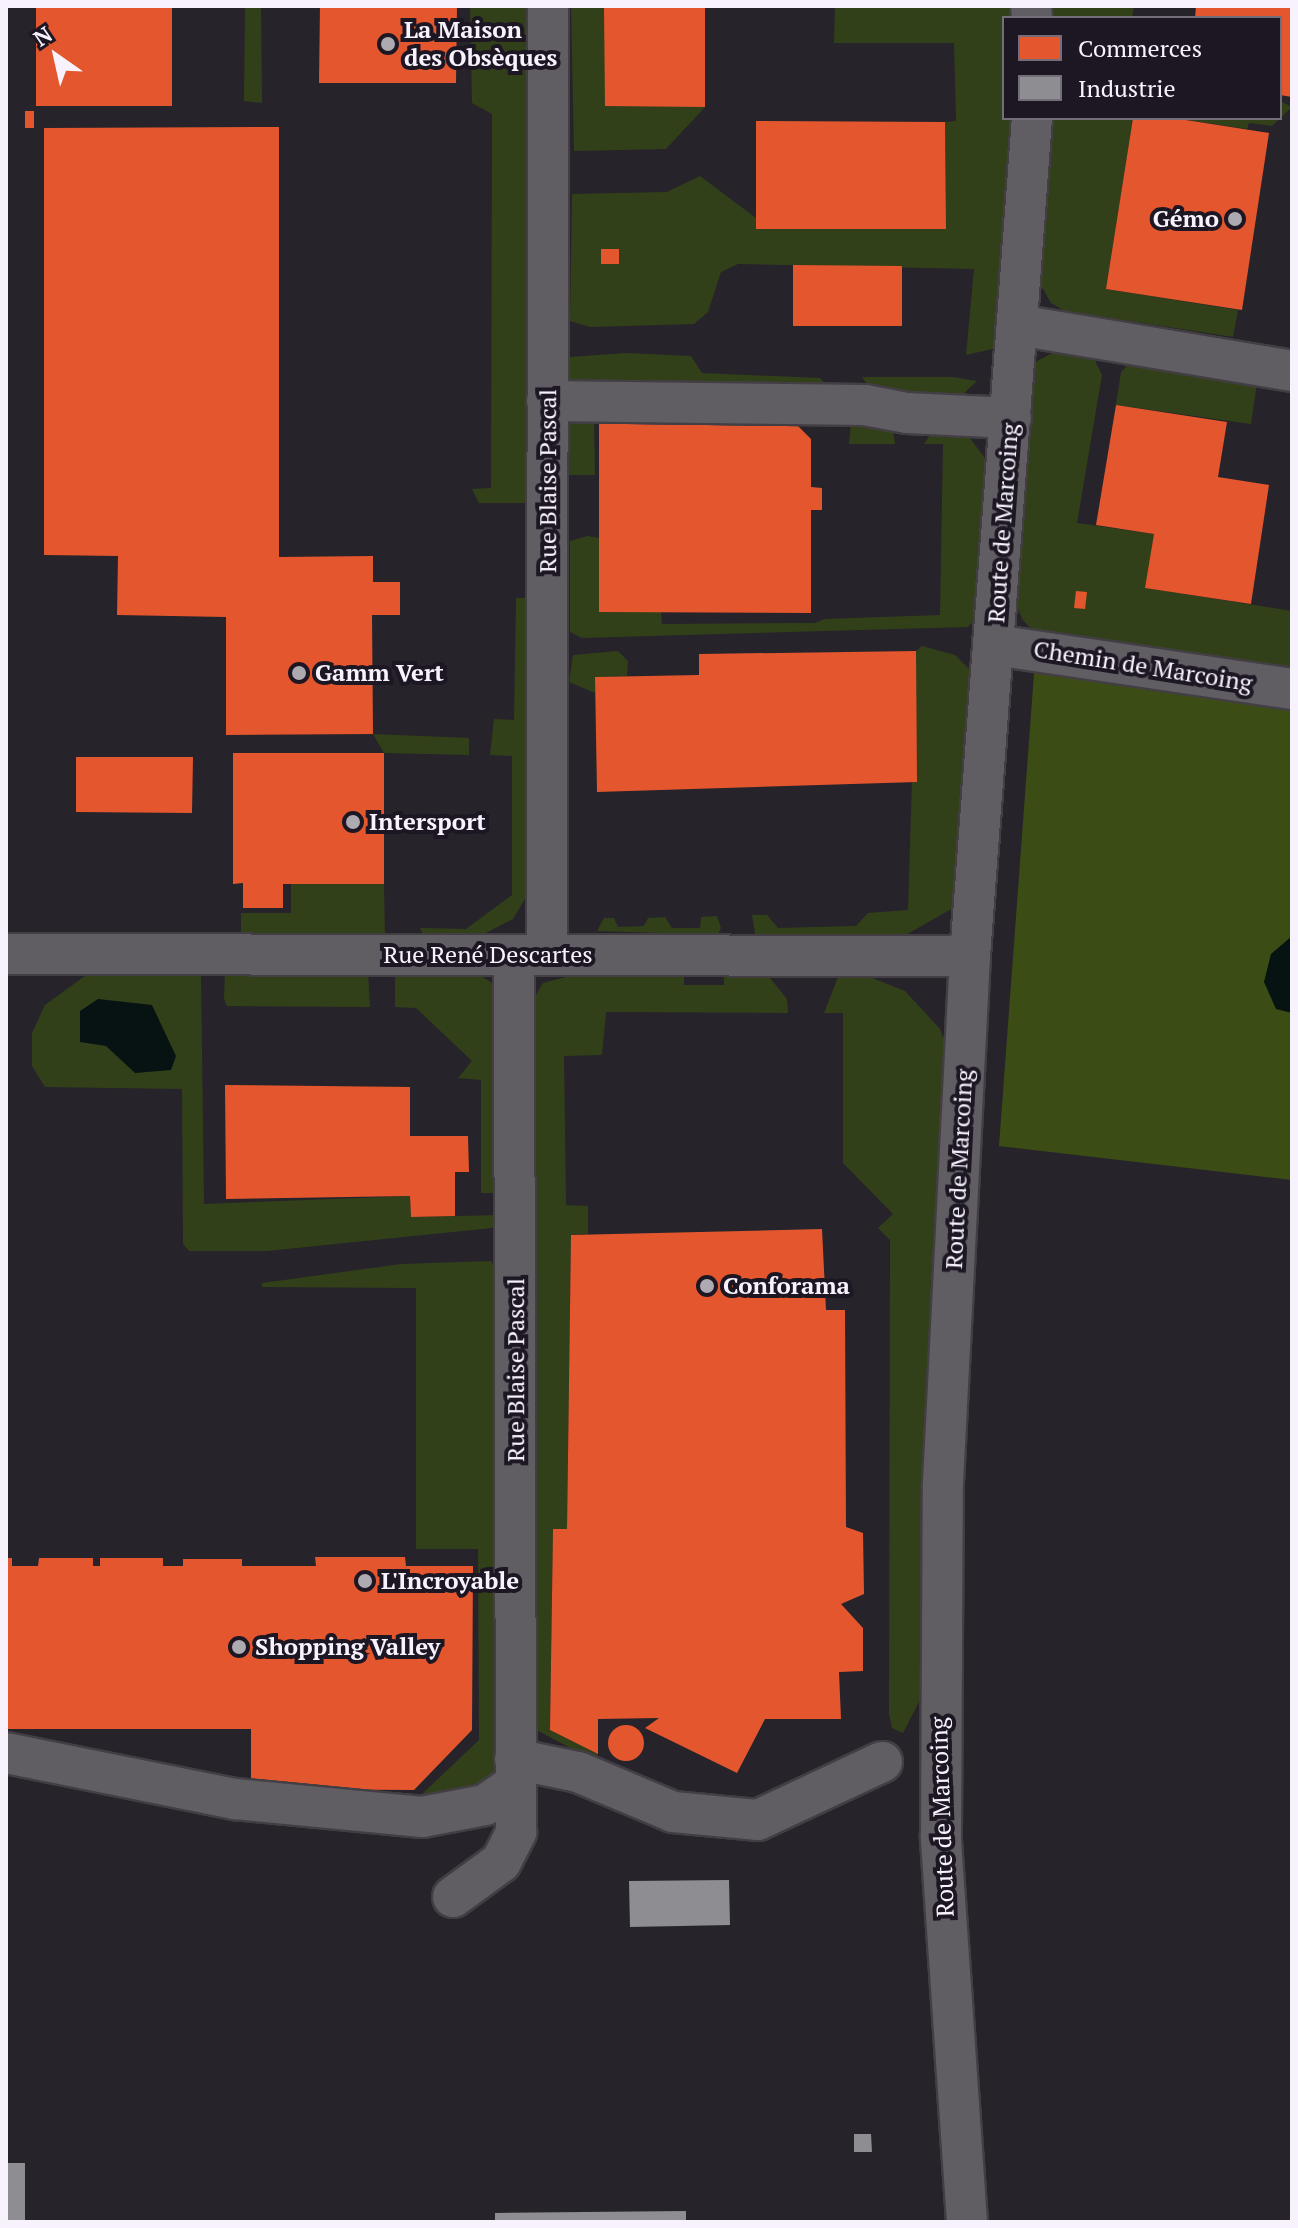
<!DOCTYPE html>
<html>
<head>
<meta charset="utf-8">
<style>
	body { margin:0 }
	#map { position:relative; width:1298px; height:2228px; overflow:hidden; background:#27232a; font-family:"PT Serif",serif }
	div>[style] { position:absolute }
	.green>* { inset:0; background:#324019 }
	.forest>* { inset:0; background:#3b4d14 }
	.water>* { inset:0; background:#071213 }
	.shops>* { inset:0; background:#e4572e }
	.round { border-radius:50% }
	.industry>* { inset:0; background:#8d8d92 }
	.roads { filter:drop-shadow(2px 0 #423e44) drop-shadow(-2px 0 #423e44) drop-shadow(0 2px #423e44) drop-shadow(0 -2px #423e44) }
	.minor>* { height:40px; margin:-20px; padding:0 20px; transform-origin:20px; border-radius:20px; background:#605d63 }
	.dots>* { width:22px; height:22px; translate:-50% -50%; box-sizing:border-box; border:4px solid #1d1623; border-radius:50% }
	span { translate:-50% -50%; white-space:nowrap; text-align:center; line-height:1.15; -webkit-text-stroke:8px #1d1623; paint-order:stroke }
	.poi-label { font-size:24px; color:#f7f2fc; font-weight:700 }
	.left { translate:0 -50%; text-align:left }
	.right { translate:-100% -50%; text-align:right }
	.street-label { font-size:24px; color:#f7f2fc }
	.frame { position:absolute; inset:0; border:8px solid #f7f2fc; pointer-events:none }
	.legend { position:absolute; left:1002px; top:16px; width:280px; height:104px; box-sizing:border-box; background:#1d1623; border:2px solid #746e7a; margin:0; padding:10px 14px; list-style:none; font-size:24px; color:#f7f2fc }
	.legend li { display:flex; align-items:center; gap:16px; height:40px }
	.legend b { width:40px; border:2px solid #746e7a }
	.north { position:absolute; left:16px; top:16px; width:80px; height:80px; -webkit-text-stroke:6px #1d1623; paint-order:stroke; rotate:326deg; font-size:22px; font-weight:700; line-height:32px; text-align:center; color:#f7f2fc }
	.north::after { content:''; display:block; margin:auto; width:28px; height:36px; background:#f7f2fc; clip-path:polygon(50% 0,100% 100%,50% 72%,0 100%) }
</style>
</head>
<body>
<div id="map">
	<div class="green">
		<div style="clip-path:polygon(245px 6px,261px 6px,262px 103px,244px 101px)"></div>
		<div style="clip-path:polygon(470px 6px,526px 6px,526px 503px,479px 503px,472px 489px,491px 488px,492px 114px,472px 103px)"></div>
		<div style="clip-path:polygon(571px 6px,604px 6px,705px 107px,666px 149px,574px 151px)"></div>
		<div style="clip-path:polygon(835px 6px,1015px 6px,1016px 18px,1004px 18px,1004px 118px,1018px 118px,1001px 347px,966px 355px,974px 269px,738px 264px,721px 272px,708px 312px,694px 324px,590px 327px,570px 321px,572px 194px,667px 192px,700px 176px,756px 218px,757px 229px,946px 229px,945px 122px,956px 121px,954px 43px,834px 43px)"></div>
		<div style="clip-path:polygon(1052px 6px,1134px 6px,1132px 18px,1051px 18px)"></div>
		<div style="clip-path:polygon(1280px 101px,1292px 107px,1272px 126px,1249px 123px,1247px 129px,1173px 118px,1280px 118px)"></div>
		<div style="clip-path:polygon(1049px 118px,1133px 118px,1106px 289px,1238px 310px,1233px 337px,1065px 311px,1051px 303px,1037px 278px)"></div>
		<div style="clip-path:polygon(1054px 352px,1093px 357px,1102px 375px,1077px 523px,1154px 534px,1146px 588px,1292px 611px,1292px 673px,1033px 631px,1023px 620px,1012px 597px,1030px 365px)"></div>
		<div style="clip-path:polygon(627px 353px,691px 356px,702px 373px,820px 378px,829px 389px,570px 390px,570px 357px)"></div>
		<div style="clip-path:polygon(1130px 363px,1257px 382px,1251px 424px,1116px 405px,1121px 372px)"></div>
		<div style="clip-path:polygon(862px 377px,953px 377px,977px 381px,960px 397px,872px 392px)"></div>
		<div style="clip-path:polygon(594px 420px,595px 475px,569px 475px,568px 421px)"></div>
		<div style="clip-path:polygon(851px 423px,892px 424px,895px 444px,849px 444px)"></div>
		<div style="clip-path:polygon(934px 429px,964px 430px,990px 465px,978px 615px,968px 627px,582px 638px,570px 632px,570px 541px,588px 536px,599px 538px,599px 612px,661px 612px,662px 624px,815px 623px,825px 619px,940px 615px,943px 444px,924px 444px)"></div>
		<div style="clip-path:polygon(516px 598px,526px 598px,526px 897px,513px 919px,474px 939px,425px 939px,420px 928px,466px 929px,512px 895px,512px 756px,490px 755px,494px 719px,514px 720px)"></div>
		<div style="clip-path:polygon(922px 646px,955px 655px,974px 674px,955px 907px,902px 937px,764px 939px,755px 934px,752px 915px,767px 915px,778px 928px,856px 926px,868px 913px,908px 910px,916px 651px)"></div>
		<div style="clip-path:polygon(618px 651px,628px 661px,627px 676px,595px 677px,595px 693px,569px 682px,573px 655px)"></div>
		<div style="clip-path:polygon(373px 734px,469px 738px,469px 755px,384px 753px)"></div>
		<div style="clip-path:polygon(291px 884px,384px 884px,385px 937px,241px 941px,241px 913px,291px 913px)"></div>
		<div style="clip-path:polygon(717px 916px,721px 928px,715px 940px,660px 940px,659px 933px,597px 931px,604px 918px,614px 918px,618px 927px,644px 926px,648px 918px,665px 917px,672px 928px,700px 928px,701px 917px)"></div>
		<div style="clip-path:polygon(368px 971px,370px 1007px,227px 1006px,224px 999px,225px 972px)"></div>
		<div style="clip-path:polygon(201px 972px,204px 1204px,410px 1196px,411px 1217px,502px 1215px,492px 1228px,267px 1251px,189px 1251px,183px 1244px,182px 1089px,45px 1087px,32px 1066px,32px 1033px,45px 1005px,89px 973px)"></div>
		<div style="clip-path:polygon(475px 972px,495px 985px,502px 1193px,481px 1193px,481px 1080px,458px 1078px,472px 1061px,416px 1008px,395px 1007px,395px 973px)"></div>
		<div style="clip-path:polygon(765px 972px,787px 999px,788px 1013px,606px 1012px,602px 1055px,564px 1056px,566px 1205px,588px 1206px,588px 1234px,571px 1235px,567px 1529px,553px 1530px,550px 1730px,598px 1754px,595px 1761px,529px 1726px,533px 1000px,543px 983px,577px 974px,684px 973px,684px 985px,724px 985px,724px 973px)"></div>
		<div style="clip-path:polygon(840px 972px,857px 972px,905px 991px,940px 1029px,946px 1046px,921px 1698px,903px 1733px,892px 1728px,889px 1714px,890px 1240px,878px 1228px,893px 1214px,843px 1163px,843px 1013px,824px 1013px)"></div>
		<div style="clip-path:polygon(491px 1261px,502px 1279px,501px 1765px,488px 1784px,429px 1804px,423px 1793px,479px 1740px,478px 1549px,416px 1549px,416px 1288px,262px 1287px,262px 1283px,401px 1264px)"></div>
	</div>
	<div class="forest">
		<div style="clip-path:polygon(1035px 660px,1292px 700px,1292px 1180px,999px 1146px)"></div>
	</div>
	<div class="water">
		<div style="clip-path:polygon(1292px 936px,1292px 1013px,1276px 1009px,1264px 982px,1271px 954px)"></div>
		<div style="clip-path:polygon(98px 999px,152px 1005px,176px 1056px,171px 1070px,135px 1073px,106px 1046px,80px 1042px,80px 1011px)"></div>
	</div>
	<div class="shops">
		<div style="clip-path:polygon(36px 6px,172px 6px,172px 106px,36px 106px)"></div>
		<div style="clip-path:polygon(320px 6px,457px 6px,456px 83px,319px 83px)"></div>
		<div style="clip-path:polygon(604px 6px,705px 6px,705px 107px,605px 106px)"></div>
		<div style="clip-path:polygon(1196px 6px,1292px 6px,1292px 97px,1280px 95px,1280px 18px,1195px 18px)"></div>
		<div style="clip-path:polygon(25px 111px,34px 111px,34px 128px,25px 128px)"></div>
		<div style="clip-path:polygon(1133px 118px,1173px 118px,1269px 133px,1242px 310px,1106px 289px)"></div>
		<div style="clip-path:polygon(756px 121px,945px 122px,946px 229px,756px 229px)"></div>
		<div style="clip-path:polygon(279px 127px,279px 557px,373px 556px,373px 582px,400px 582px,400px 615px,372px 615px,373px 734px,226px 735px,226px 617px,117px 615px,118px 556px,44px 555px,44px 128px)"></div>
		<div style="clip-path:polygon(601px 249px,619px 249px,619px 264px,601px 264px)"></div>
		<div style="clip-path:polygon(793px 265px,902px 266px,902px 326px,793px 326px)"></div>
		<div style="clip-path:polygon(1116px 405px,1227px 422px,1218px 477px,1269px 485px,1251px 604px,1145px 588px,1154px 534px,1096px 525px)"></div>
		<div style="clip-path:polygon(599px 421px,793px 421px,811px 439px,811px 487px,822px 488px,822px 510px,811px 510px,811px 613px,599px 612px)"></div>
		<div style="clip-path:polygon(1076px 591px,1087px 592px,1085px 609px,1074px 608px)"></div>
		<div style="clip-path:polygon(916px 651px,917px 782px,597px 792px,595px 677px,699px 675px,699px 654px)"></div>
		<div style="clip-path:polygon(233px 753px,384px 753px,384px 884px,283px 884px,283px 908px,243px 908px,243px 883px,233px 884px)"></div>
		<div style="clip-path:polygon(76px 757px,193px 757px,192px 813px,76px 812px)"></div>
		<div style="clip-path:polygon(225px 1085px,410px 1087px,410px 1136px,468px 1136px,469px 1172px,455px 1172px,455px 1216px,411px 1217px,410px 1196px,226px 1199px)"></div>
		<div style="clip-path:polygon(822px 1229px,826px 1310px,845px 1310px,846px 1527px,863px 1533px,864px 1594px,841px 1604px,863px 1628px,863px 1671px,839px 1672px,841px 1719px,765px 1719px,737px 1773px,645px 1728px,659px 1718px,598px 1719px,598px 1754px,550px 1730px,553px 1529px,567px 1529px,571px 1235px)"></div>
		<div style="clip-path:polygon(315px 1557px,405px 1557px,406px 1566px,473px 1566px,472px 1730px,414px 1790px,251px 1789px,251px 1729px,6px 1729px,6px 1558px,12px 1558px,12px 1566px,38px 1566px,39px 1558px,93px 1558px,93px 1566px,100px 1566px,100px 1558px,163px 1558px,163px 1566px,183px 1566px,183px 1559px,242px 1559px,242px 1566px,316px 1566px)"></div>
		<div class="round" style="left:608px;top:1725px;width:36px;height:36px"></div>
	</div>
	<div class="industry">
		<div style="clip-path:polygon(729px 1880px,730px 1925px,630px 1927px,629px 1881px)"></div>
		<div style="clip-path:polygon(854px 2134px,871px 2134px,872px 2152px,854px 2152px)"></div>
		<div style="clip-path:polygon(6px 2163px,25px 2163px,25px 2222px,6px 2222px)"></div>
		<div style="clip-path:polygon(686px 2211px,686px 2222px,495px 2222px,495px 2213px)"></div>
	</div>
	<div class="roads">
		<div class="minor">
			<div style="left:1031px;top:6px;width:12px;rotate:85deg"></div>
			<div style="left:1018px;top:325px;width:278px;rotate:9.5deg"></div>
			<div style="left:547px;top:401px;width:318px;rotate:0.7deg"></div>
			<div style="left:865px;top:405px;width:43px;rotate:10.8deg"></div>
			<div style="left:907px;top:413px;width:104px;rotate:2.8deg"></div>
			<div style="left:994px;top:645px;width:301px;rotate:8.4deg"></div>
			<div style="left:6px;top:954px;width:964px;rotate:0.12deg"></div>
			<div style="left:547px;top:955px;width:949px;rotate:-89.94deg"></div>
			<div style="left:6px;top:1753px;width:234px;rotate:11.4deg"></div>
			<div style="left:235px;top:1799px;width:188px;rotate:5.5deg"></div>
			<div style="left:422px;top:1817px;width:64px;rotate:-10.8deg"></div>
			<div style="left:485px;top:1805px;width:37px;rotate:-35deg"></div>
			<div style="left:515px;top:1759px;width:64px;rotate:11.7deg"></div>
			<div style="left:578px;top:1772px;width:103px;rotate:22.8deg"></div>
			<div style="left:673px;top:1812px;width:85px;rotate:5.4deg"></div>
			<div style="left:758px;top:1820px;width:137px;rotate:-25.1deg"></div>
			<div style="left:453px;top:1897px;width:59px;rotate:-36.1deg"></div>
			<div style="left:501px;top:1862px;width:34px;rotate:-63deg"></div>
			<div style="left:516px;top:1832px;width:876px;rotate:-90.13deg"></div>
			<div style="left:967px;top:2222px;width:387px;rotate:-93.9deg"></div>
			<div style="left:941px;top:1836px;width:353px;rotate:-89.7deg"></div>
			<div style="left:943px;top:1483px;width:528px;rotate:-87.07deg"></div>
			<div style="left:970px;top:956px;width:840px;rotate:-85.77deg"></div>
		</div>
	</div>
	<div class="dots">
		<div style="left:388px;top:44px;background:#aeaab2"></div>
		<div style="left:1235px;top:219px;background:#aeaab2"></div>
		<div style="left:299px;top:673px;background:#aeaab2"></div>
		<div style="left:353px;top:822px;background:#aeaab2"></div>
		<div style="left:707px;top:1286px;background:#aeaab2"></div>
		<div style="left:365px;top:1581px;background:#aeaab2"></div>
		<div style="left:239px;top:1647px;background:#aeaab2"></div>
	</div>
	<div class="poi-label">
		<span class="left" style="left:404px;top:44px">La Maison<br>des Obsèques</span>
		<span class="right" style="left:1219px;top:219px">Gémo</span>
		<span class="left" style="left:315px;top:673px">Gamm Vert</span>
		<span class="left" style="left:369px;top:822px">Intersport</span>
		<span class="left" style="left:723px;top:1286px">Conforama</span>
		<span class="left" style="left:381px;top:1581px">L'Incroyable</span>
		<span class="left" style="left:255px;top:1647px">Shopping Valley</span>
	</div>
	<div class="street-label">
		<span style="left:548px;top:481px;rotate:-90deg">Rue Blaise Pascal</span>
		<span style="left:1003px;top:523px;rotate:-86deg">Route de Marcoing</span>
		<span style="left:1143px;top:666px;rotate:9deg">Chemin de Marcoing</span>
		<span style="left:488px;top:955px">Rue René Descartes</span>
		<span style="left:959px;top:1169px;rotate:-87deg">Route de Marcoing</span>
		<span style="left:516px;top:1370px;rotate:-90deg">Rue Blaise Pascal</span>
		<span style="left:942px;top:1817px;rotate:-92deg">Route de Marcoing</span>
	</div>
	<div class="frame"></div>
	<ul class="legend">
	<li><b style="height:22px;background:#e4572e"></b>Commerces</li>
	<li><b style="height:22px;background:#8d8d92"></b>Industrie</li>
	</ul>
	<div class="north">N</div>
</div>
</body>
</html>
